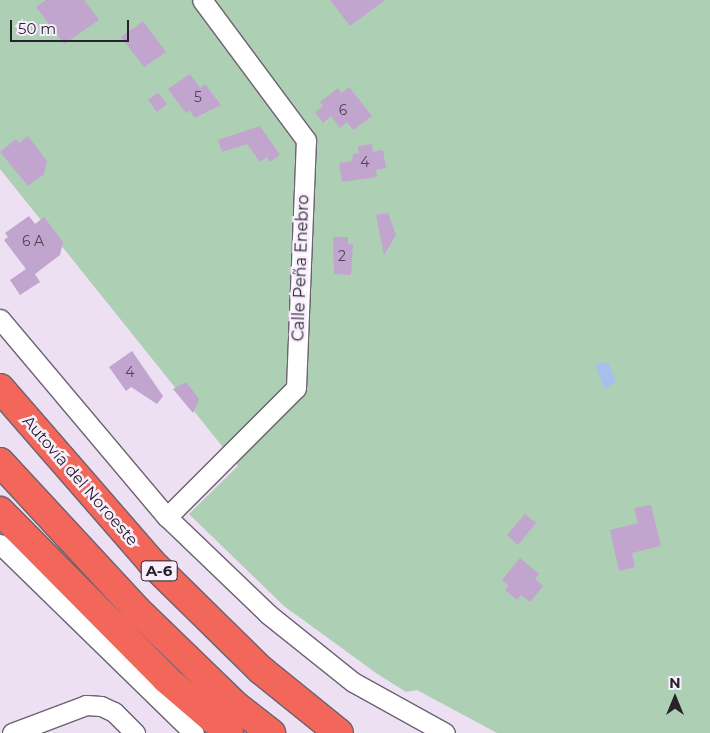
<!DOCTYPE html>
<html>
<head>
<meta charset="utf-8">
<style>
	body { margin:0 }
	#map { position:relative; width:710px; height:733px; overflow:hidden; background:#ece0f2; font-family:Montserrat,sans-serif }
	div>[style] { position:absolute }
	.green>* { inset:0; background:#adcfb4 }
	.water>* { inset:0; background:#a5c1eb }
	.building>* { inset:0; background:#c1a5cf }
	.roads { filter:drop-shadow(1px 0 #6d6272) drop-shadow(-1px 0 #6d6272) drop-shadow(0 1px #6d6272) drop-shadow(0 -1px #6d6272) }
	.minor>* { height:19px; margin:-9.5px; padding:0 9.5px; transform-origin:9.5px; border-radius:9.5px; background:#fff }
	.motorway>* { height:28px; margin:-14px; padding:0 14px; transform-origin:14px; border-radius:14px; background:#f26759 }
	span { translate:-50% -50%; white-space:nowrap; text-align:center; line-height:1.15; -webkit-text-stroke:5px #f8eefd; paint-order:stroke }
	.number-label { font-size:14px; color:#4e4453 }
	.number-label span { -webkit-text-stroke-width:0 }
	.shield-label span { padding:1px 4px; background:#f8eefd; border:1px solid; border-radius:4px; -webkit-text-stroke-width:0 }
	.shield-label { font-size:15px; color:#28232a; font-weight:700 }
	.street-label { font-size:16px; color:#28232a }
	.north { position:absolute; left:650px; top:673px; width:50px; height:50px; -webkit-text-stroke:4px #f8eefd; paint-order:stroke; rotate:0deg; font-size:14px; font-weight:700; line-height:20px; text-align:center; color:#28232a }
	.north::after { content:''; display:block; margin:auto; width:18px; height:22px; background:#28232a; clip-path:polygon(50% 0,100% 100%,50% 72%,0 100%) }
	.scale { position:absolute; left:10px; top:20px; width:119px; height:22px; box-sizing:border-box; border:2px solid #28232a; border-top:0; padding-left:6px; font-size:15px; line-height:18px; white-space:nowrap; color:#28232a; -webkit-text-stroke:4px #f8eefd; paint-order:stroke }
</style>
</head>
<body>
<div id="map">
	<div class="green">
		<div style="clip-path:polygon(0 0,710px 0,710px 733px,497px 733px,417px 690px,406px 692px,376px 673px,284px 606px,189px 514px,238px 466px,0 169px)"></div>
	</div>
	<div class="water">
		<div style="clip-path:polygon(608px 362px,616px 381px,605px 390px,595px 365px)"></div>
	</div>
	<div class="building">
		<div style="clip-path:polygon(46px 0,84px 0,99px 20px,64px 44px,36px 7px)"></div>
		<div style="clip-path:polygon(330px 0,385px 0,350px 26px)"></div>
		<div style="clip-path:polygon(143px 21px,166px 52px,144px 67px,121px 37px)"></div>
		<div style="clip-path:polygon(190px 74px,200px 88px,205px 84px,221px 105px,195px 118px,189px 110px,186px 113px,168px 89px)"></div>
		<div style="clip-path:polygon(349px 87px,372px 116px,353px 130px,347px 122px,340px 128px,331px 116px,323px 123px,315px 112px,323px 106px,320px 102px,338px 88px,341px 93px)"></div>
		<div style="clip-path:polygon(158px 93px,167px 104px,157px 112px,148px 100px)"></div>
		<div style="clip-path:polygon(260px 126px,280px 155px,270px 162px,267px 157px,260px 162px,247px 144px,222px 152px,218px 140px)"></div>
		<div style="clip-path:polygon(28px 136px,47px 161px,44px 174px,28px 186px,0 152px,16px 139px,19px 143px)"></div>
		<div style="clip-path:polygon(372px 144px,373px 152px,383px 150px,386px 168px,376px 170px,377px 177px,342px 182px,339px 163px,352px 161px,353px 154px,359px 153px,358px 146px)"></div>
		<div style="clip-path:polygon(388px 213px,396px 235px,384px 255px,376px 215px)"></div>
		<div style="clip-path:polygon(29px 216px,35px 224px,44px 217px,63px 242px,60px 255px,35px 274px,40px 282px,20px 295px,10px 280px,26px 269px,4px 240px,8px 237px,5px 233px)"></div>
		<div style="clip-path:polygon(333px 237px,348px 237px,348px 244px,353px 245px,351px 275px,334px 274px)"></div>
		<div style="clip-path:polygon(132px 351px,163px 396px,157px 404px,131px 387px,126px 391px,109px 367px)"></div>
		<div style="clip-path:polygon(186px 382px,199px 399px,193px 413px,173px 389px)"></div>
		<div style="clip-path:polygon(651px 505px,661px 546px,632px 553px,635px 567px,619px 571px,610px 530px,638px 523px,634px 508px)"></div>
		<div style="clip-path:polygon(525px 514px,536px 523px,518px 545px,507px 535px)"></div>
		<div style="clip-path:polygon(520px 558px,539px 574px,535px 579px,543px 586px,530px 602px,521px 595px,517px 600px,505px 590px,509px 586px,502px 580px)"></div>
	</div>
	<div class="roads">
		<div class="minor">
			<div style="left:0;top:319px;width:259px;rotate:49.9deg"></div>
			<div style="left:167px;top:517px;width:140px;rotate:43.8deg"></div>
			<div style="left:268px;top:614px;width:109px;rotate:38.7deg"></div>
			<div style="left:353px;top:682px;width:105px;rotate:29deg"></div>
			<div style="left:167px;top:517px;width:182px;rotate:-45deg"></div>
			<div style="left:296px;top:388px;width:248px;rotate:-87.7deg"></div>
			<div style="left:306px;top:140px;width:174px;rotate:-126.6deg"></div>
			<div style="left:0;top:544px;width:271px;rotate:44.3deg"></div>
			<div style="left:12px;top:733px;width:79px;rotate:-20.7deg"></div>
			<div style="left:86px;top:705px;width:15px;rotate:4deg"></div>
			<div style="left:101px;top:706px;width:14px;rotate:25deg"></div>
			<div style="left:114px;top:712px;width:30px;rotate:45deg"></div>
		</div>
		<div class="motorway">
			<div style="left:0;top:388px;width:230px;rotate:49deg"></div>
			<div style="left:151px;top:562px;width:154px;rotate:44.5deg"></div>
			<div style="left:261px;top:670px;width:100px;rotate:38.9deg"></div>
			<div style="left:0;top:462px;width:202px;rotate:47.2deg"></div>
			<div style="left:137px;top:610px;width:136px;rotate:44.1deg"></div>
			<div style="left:235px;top:705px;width:46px;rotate:37.9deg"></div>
			<div style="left:0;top:511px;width:236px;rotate:45.3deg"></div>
			<div style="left:166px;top:679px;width:83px;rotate:40.6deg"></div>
		</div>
	</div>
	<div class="number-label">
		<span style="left:198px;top:97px">5</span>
		<span style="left:343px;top:110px">6</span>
		<span style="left:365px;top:162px">4</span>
		<span style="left:33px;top:241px">6 A</span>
		<span style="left:342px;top:256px">2</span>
		<span style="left:130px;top:372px">4</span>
	</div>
	<div class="shield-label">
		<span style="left:159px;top:571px">A-6</span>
	</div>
	<div class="street-label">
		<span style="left:301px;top:268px;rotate:-88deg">Calle Peña Enebro</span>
		<span style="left:80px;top:481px;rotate:49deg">Autovía del Noroeste</span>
	</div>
	<div class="north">N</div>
	<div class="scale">50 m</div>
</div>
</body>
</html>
